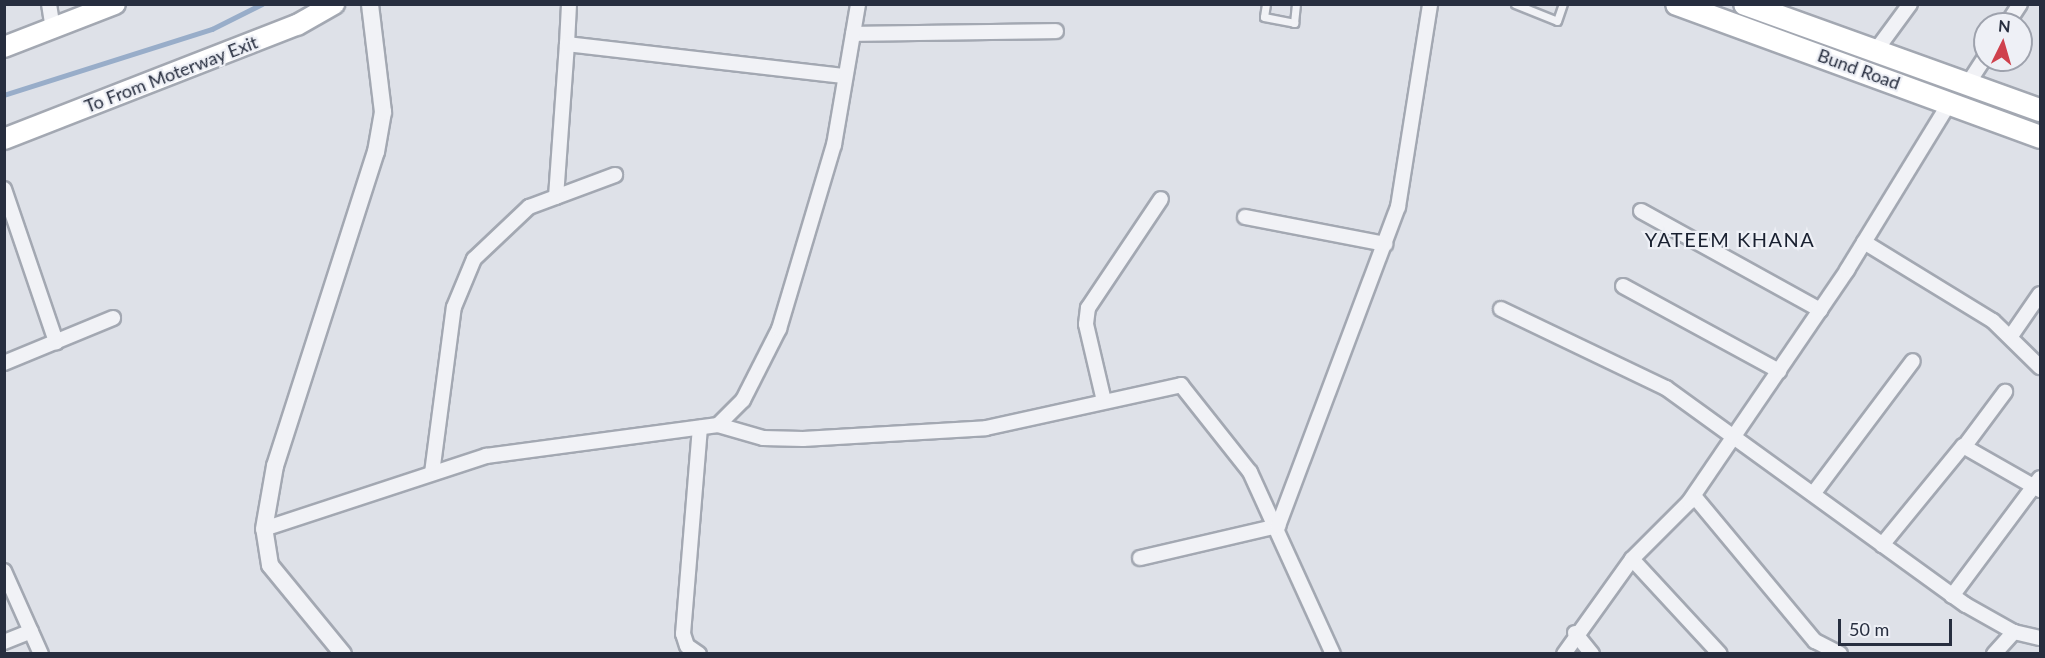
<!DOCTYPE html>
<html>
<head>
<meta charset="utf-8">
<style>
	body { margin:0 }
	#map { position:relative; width:2045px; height:658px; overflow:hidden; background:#dee1e8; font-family:Lato,sans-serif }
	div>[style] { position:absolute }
	.stream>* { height:4.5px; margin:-2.25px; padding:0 2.25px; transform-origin:2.25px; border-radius:2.25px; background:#98adc9 }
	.roads { filter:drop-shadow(2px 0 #a3a8b2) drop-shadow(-2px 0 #a3a8b2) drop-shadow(0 2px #a3a8b2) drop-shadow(0 -2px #a3a8b2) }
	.service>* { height:7px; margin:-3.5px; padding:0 3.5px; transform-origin:3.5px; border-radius:3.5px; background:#f1f2f6 }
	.minor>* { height:14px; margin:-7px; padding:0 7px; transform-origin:7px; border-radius:7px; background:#f1f2f6 }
	.tertiary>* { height:16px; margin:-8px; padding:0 8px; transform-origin:8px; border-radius:8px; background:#f1f2f6 }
	.secondary>* { height:20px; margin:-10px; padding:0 10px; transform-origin:10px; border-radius:10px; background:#fff }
	.primary>* { height:22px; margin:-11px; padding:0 11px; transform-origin:11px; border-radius:11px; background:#fff }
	span { translate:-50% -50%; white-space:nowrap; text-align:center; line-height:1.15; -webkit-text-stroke:4.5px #eef0f6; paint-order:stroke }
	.street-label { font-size:18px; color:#272e3f }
	.neighbourhood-label { font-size:20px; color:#192030; letter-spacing:1.5px }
	.frame { position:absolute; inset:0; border:6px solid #272e3f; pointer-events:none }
	.north { position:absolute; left:1973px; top:12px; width:60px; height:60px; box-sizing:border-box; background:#eef0f6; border:2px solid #9ea2ad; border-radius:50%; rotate:5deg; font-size:16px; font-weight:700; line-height:24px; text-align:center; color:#272e3f }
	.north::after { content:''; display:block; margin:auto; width:21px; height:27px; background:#cf414d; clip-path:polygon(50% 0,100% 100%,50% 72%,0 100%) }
	.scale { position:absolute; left:1838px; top:619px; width:114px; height:27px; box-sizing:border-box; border:3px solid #272e3f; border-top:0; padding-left:8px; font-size:18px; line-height:21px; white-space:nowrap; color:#272e3f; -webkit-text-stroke:4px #eef0f6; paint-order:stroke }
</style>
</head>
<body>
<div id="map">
	<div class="stream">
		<div style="left:4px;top:95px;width:218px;rotate:-17.6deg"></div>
		<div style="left:212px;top:29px;width:56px;rotate:-26.6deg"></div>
	</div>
	<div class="roads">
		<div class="service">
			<div style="left:1266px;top:4px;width:13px;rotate:99deg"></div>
			<div style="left:1264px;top:17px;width:31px;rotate:11deg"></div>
			<div style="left:1294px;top:23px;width:19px;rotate:-84deg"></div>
			<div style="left:1515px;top:4px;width:45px;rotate:22deg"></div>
			<div style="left:1557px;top:21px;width:18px;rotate:-71deg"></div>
		</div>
		<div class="minor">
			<div style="left:49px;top:4px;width:25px;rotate:81deg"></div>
			<div style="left:2007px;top:24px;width:24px;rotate:-57deg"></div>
			<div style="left:853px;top:34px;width:203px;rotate:-0.8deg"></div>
			<div style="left:567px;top:44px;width:40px;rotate:-87.1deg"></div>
			<div style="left:1877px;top:49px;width:56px;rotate:-53.7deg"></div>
			<div style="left:1969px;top:82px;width:30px;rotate:-57deg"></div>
			<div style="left:4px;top:189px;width:162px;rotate:71.2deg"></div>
			<div style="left:556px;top:197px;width:153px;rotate:-85.9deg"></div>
			<div style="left:567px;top:44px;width:280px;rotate:6.6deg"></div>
			<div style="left:1641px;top:211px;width:205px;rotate:28.9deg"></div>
			<div style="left:1245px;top:217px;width:143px;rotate:10.9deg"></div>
			<div style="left:1864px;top:242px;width:151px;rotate:31.5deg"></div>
			<div style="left:1993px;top:321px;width:66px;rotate:44.4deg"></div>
			<div style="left:1623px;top:286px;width:178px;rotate:28.6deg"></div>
			<div style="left:1501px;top:309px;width:183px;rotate:25.6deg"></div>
			<div style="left:1666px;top:388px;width:370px;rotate:35.9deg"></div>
			<div style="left:1966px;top:605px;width:55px;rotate:29.4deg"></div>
			<div style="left:2014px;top:632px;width:27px;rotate:13deg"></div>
			<div style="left:2011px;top:336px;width:51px;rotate:-55.4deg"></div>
			<div style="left:4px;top:363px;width:118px;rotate:-22.4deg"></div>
			<div style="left:1104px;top:401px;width:79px;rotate:-103.2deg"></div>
			<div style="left:1086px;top:324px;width:16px;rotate:-83deg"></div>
			<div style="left:1088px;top:308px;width:131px;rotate:-56.2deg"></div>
			<div style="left:718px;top:425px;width:47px;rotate:16.1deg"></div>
			<div style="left:763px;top:438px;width:40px;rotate:1.4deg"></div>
			<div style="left:803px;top:439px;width:183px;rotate:-3.4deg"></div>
			<div style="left:986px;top:428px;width:200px;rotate:-12.4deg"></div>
			<div style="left:1181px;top:385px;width:111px;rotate:51.6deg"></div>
			<div style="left:1250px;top:472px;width:200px;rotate:65.5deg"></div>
			<div style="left:1964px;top:447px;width:69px;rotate:-53.3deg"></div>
			<div style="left:432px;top:473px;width:167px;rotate:-82.5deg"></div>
			<div style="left:454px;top:307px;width:52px;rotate:-67.4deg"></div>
			<div style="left:474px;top:259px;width:76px;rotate:-43.4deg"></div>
			<div style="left:529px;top:207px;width:92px;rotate:-20.4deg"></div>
			<div style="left:1813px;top:494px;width:166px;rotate:-53.1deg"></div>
			<div style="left:1694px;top:496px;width:189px;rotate:50.2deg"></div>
			<div style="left:1815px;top:641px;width:28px;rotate:27deg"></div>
			<div style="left:264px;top:529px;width:234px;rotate:-18.2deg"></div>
			<div style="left:486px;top:456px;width:234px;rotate:-7.6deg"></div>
			<div style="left:718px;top:425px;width:35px;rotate:-45deg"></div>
			<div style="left:743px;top:400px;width:80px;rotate:-63.1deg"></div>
			<div style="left:779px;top:329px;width:192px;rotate:-73.4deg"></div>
			<div style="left:834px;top:145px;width:143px;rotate:-80.3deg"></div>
			<div style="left:1882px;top:545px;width:128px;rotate:-50.7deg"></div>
			<div style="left:1963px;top:446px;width:89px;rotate:29.7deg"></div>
			<div style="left:1140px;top:558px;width:142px;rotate:-13.1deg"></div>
			<div style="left:1278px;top:526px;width:341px;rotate:-69.4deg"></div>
			<div style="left:1398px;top:207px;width:206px;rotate:-81deg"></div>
			<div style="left:1632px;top:559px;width:129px;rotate:47.2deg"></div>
			<div style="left:4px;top:571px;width:91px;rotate:66deg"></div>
			<div style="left:1952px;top:596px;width:147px;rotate:-53.3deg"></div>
			<div style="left:1575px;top:633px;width:27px;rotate:51deg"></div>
			<div style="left:4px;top:642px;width:29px;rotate:-22deg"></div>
			<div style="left:699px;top:654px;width:14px;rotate:-146deg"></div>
			<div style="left:687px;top:646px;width:13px;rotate:-108deg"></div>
			<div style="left:683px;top:634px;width:207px;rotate:-85.3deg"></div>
			<div style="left:1564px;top:654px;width:117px;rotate:-54.4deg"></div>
			<div style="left:1632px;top:559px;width:81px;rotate:-45deg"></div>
			<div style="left:1689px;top:502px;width:281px;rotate:-55.7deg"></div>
			<div style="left:1847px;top:270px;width:197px;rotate:-58.5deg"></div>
			<div style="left:1994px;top:654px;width:30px;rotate:-48deg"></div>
		</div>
		<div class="tertiary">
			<div style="left:343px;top:654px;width:115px;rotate:-129.4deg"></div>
			<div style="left:270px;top:565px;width:36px;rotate:-99deg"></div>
			<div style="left:264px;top:529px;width:64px;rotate:-80.1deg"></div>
			<div style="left:275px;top:466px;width:330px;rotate:-72.2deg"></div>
			<div style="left:376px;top:152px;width:41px;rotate:-80.1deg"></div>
			<div style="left:383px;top:112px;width:109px;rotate:-96.9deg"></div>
		</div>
		<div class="secondary">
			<div style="left:4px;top:47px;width:119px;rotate:-21.2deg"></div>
			<div style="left:4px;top:139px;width:314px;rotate:-21.3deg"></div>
			<div style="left:297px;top:25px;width:43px;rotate:-29.6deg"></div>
		</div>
		<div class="primary">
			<div style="left:1677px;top:4px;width:387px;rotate:20.1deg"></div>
			<div style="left:1745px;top:4px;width:313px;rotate:19.8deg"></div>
		</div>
	</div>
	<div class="street-label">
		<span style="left:1859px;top:69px;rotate:20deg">Bund Road</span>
		<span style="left:171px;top:74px;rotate:-21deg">To From Moterway Exit</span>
	</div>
	<div class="neighbourhood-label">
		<span style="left:1730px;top:239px">YATEEM KHANA</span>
	</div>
	<div class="frame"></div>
	<div class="north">N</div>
	<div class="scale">50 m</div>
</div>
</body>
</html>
